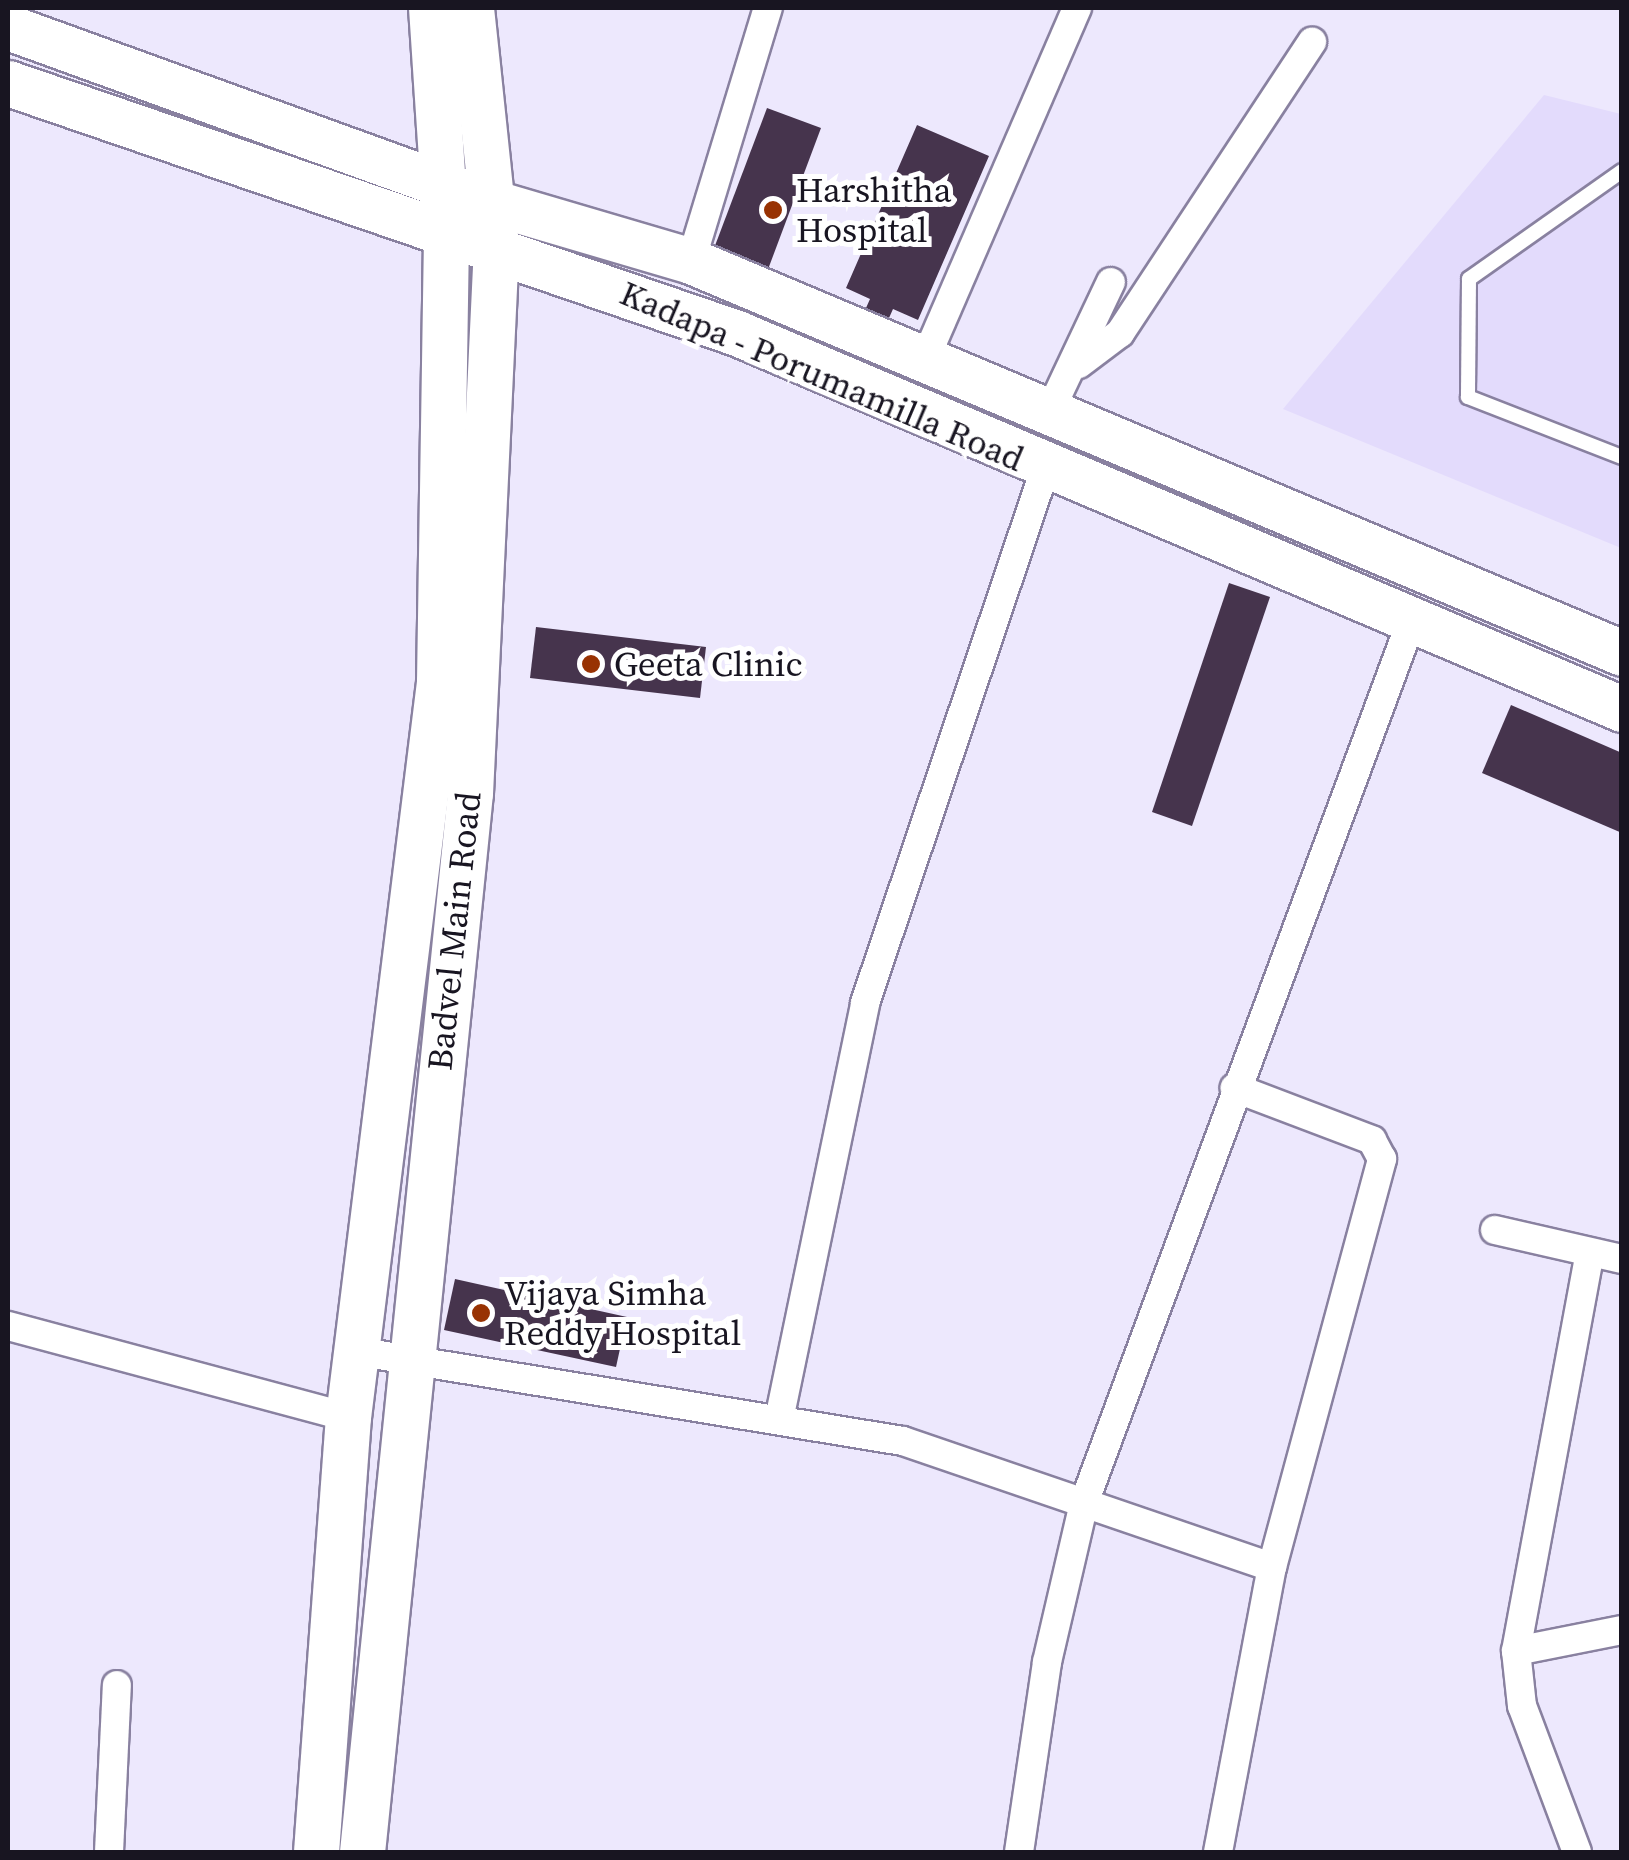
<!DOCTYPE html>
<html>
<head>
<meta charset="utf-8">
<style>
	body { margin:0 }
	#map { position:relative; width:1629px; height:1860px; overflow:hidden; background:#ede8fd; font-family:"Source Serif 4",serif }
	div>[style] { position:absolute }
	.built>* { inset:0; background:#e3dbfc }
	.building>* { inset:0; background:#46344d }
	.roads { filter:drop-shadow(2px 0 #8981a0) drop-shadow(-2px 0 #8981a0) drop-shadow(0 2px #8981a0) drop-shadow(0 -2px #8981a0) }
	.service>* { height:14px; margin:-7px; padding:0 7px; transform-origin:7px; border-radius:7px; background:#fff }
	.minor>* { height:28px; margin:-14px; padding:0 14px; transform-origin:14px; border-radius:14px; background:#fff }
	.primary>* { height:45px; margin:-22.5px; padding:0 22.5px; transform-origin:22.5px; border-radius:22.5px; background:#fff }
	.dots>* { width:28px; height:28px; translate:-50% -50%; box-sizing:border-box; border:5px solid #fff; border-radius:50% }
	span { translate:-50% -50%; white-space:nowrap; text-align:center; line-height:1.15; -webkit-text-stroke:10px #fff; paint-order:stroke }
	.poi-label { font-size:35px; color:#181521 }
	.left { translate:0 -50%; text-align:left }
	.street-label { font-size:35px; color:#181521 }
	.frame { position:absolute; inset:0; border:10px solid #181521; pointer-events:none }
</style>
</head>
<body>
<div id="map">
	<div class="built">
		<div style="clip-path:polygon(1544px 95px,1621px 114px,1621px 548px,1283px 409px)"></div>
	</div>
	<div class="building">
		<div style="clip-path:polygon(767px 108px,821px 128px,767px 272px,713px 251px)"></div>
		<div style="clip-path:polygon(917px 125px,989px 156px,918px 320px,893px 309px,885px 327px,862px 317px,870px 299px,846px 288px)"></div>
		<div style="clip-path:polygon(1229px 583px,1270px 597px,1192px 826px,1152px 812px)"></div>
		<div style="clip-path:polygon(536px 627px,706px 647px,700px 698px,530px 678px)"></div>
		<div style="clip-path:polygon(1511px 705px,1622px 753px,1622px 833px,1482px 773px)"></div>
		<div style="clip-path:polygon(455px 1279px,627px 1317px,616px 1367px,444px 1330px)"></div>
	</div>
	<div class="roads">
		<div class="service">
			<div style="left:1622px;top:171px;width:187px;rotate:144.8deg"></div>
			<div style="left:1469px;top:279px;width:118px;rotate:90.5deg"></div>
			<div style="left:1468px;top:397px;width:165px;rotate:21.3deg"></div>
		</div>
		<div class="minor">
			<div style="left:691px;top:261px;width:264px;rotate:-73.1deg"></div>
			<div style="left:923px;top:364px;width:388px;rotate:-66.6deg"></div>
			<div style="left:1079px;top:364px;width:51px;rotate:-37.1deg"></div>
			<div style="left:1120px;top:333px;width:349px;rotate:-56.6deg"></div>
			<div style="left:1048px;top:415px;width:147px;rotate:-64.7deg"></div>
			<div style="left:1495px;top:1230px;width:130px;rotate:12.9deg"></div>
			<div style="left:8px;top:1326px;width:352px;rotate:15deg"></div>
			<div style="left:355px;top:1351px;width:555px;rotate:9.33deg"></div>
			<div style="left:903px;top:1441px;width:390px;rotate:18.9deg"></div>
			<div style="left:780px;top:1415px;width:421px;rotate:-78.3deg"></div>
			<div style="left:865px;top:1003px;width:564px;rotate:-71.37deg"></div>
			<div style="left:1516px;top:1651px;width:108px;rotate:-11.2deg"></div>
			<div style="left:109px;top:1852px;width:167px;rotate:-87.3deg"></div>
			<div style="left:1019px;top:1852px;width:192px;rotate:-81.6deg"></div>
			<div style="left:1047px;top:1662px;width:163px;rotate:-76.9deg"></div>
			<div style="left:1084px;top:1503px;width:940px;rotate:-69.64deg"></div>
			<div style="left:1218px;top:1852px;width:290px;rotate:-79.3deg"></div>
			<div style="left:1272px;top:1567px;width:423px;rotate:-74.9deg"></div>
			<div style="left:1382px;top:1159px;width:21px;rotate:-118deg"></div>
			<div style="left:1372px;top:1140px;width:147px;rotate:-159.2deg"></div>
			<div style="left:1577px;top:1852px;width:156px;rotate:-110.6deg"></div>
			<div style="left:1522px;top:1706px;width:55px;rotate:-96.2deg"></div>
			<div style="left:1516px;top:1651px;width:405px;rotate:-79.5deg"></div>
		</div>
		<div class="primary">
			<div style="left:8px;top:27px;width:514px;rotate:19.92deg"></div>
			<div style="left:491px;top:202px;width:209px;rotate:16.4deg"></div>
			<div style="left:691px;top:261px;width:1010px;rotate:22.83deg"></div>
			<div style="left:8px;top:83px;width:771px;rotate:18.93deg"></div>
			<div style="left:737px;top:333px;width:962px;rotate:23.02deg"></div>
			<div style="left:316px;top:1852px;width:436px;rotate:-85.8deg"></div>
			<div style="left:348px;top:1417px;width:741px;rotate:-82.94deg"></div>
			<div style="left:439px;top:682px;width:449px;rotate:-89.1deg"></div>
			<div style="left:446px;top:233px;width:225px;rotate:-93.8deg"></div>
			<div style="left:362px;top:1852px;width:1064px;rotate:-84.18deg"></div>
			<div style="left:470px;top:793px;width:548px;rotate:-87.28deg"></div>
			<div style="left:496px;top:246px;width:239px;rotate:-96deg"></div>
		</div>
	</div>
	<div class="dots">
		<div style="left:773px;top:210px;background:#983203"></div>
		<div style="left:591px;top:664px;background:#983203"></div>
		<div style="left:481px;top:1313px;background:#983203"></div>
	</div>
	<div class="poi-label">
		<span class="left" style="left:796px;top:210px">Harshitha<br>Hospital</span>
		<span class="left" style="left:614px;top:664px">Geeta Clinic</span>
		<span class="left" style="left:504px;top:1313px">Vijaya Simha<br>Reddy Hospital</span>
	</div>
	<div class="street-label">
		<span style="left:822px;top:376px;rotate:23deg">Kadapa - Porumamilla Road</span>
		<span style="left:454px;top:931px;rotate:-84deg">Badvel Main Road</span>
	</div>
	<div class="frame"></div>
</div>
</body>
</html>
